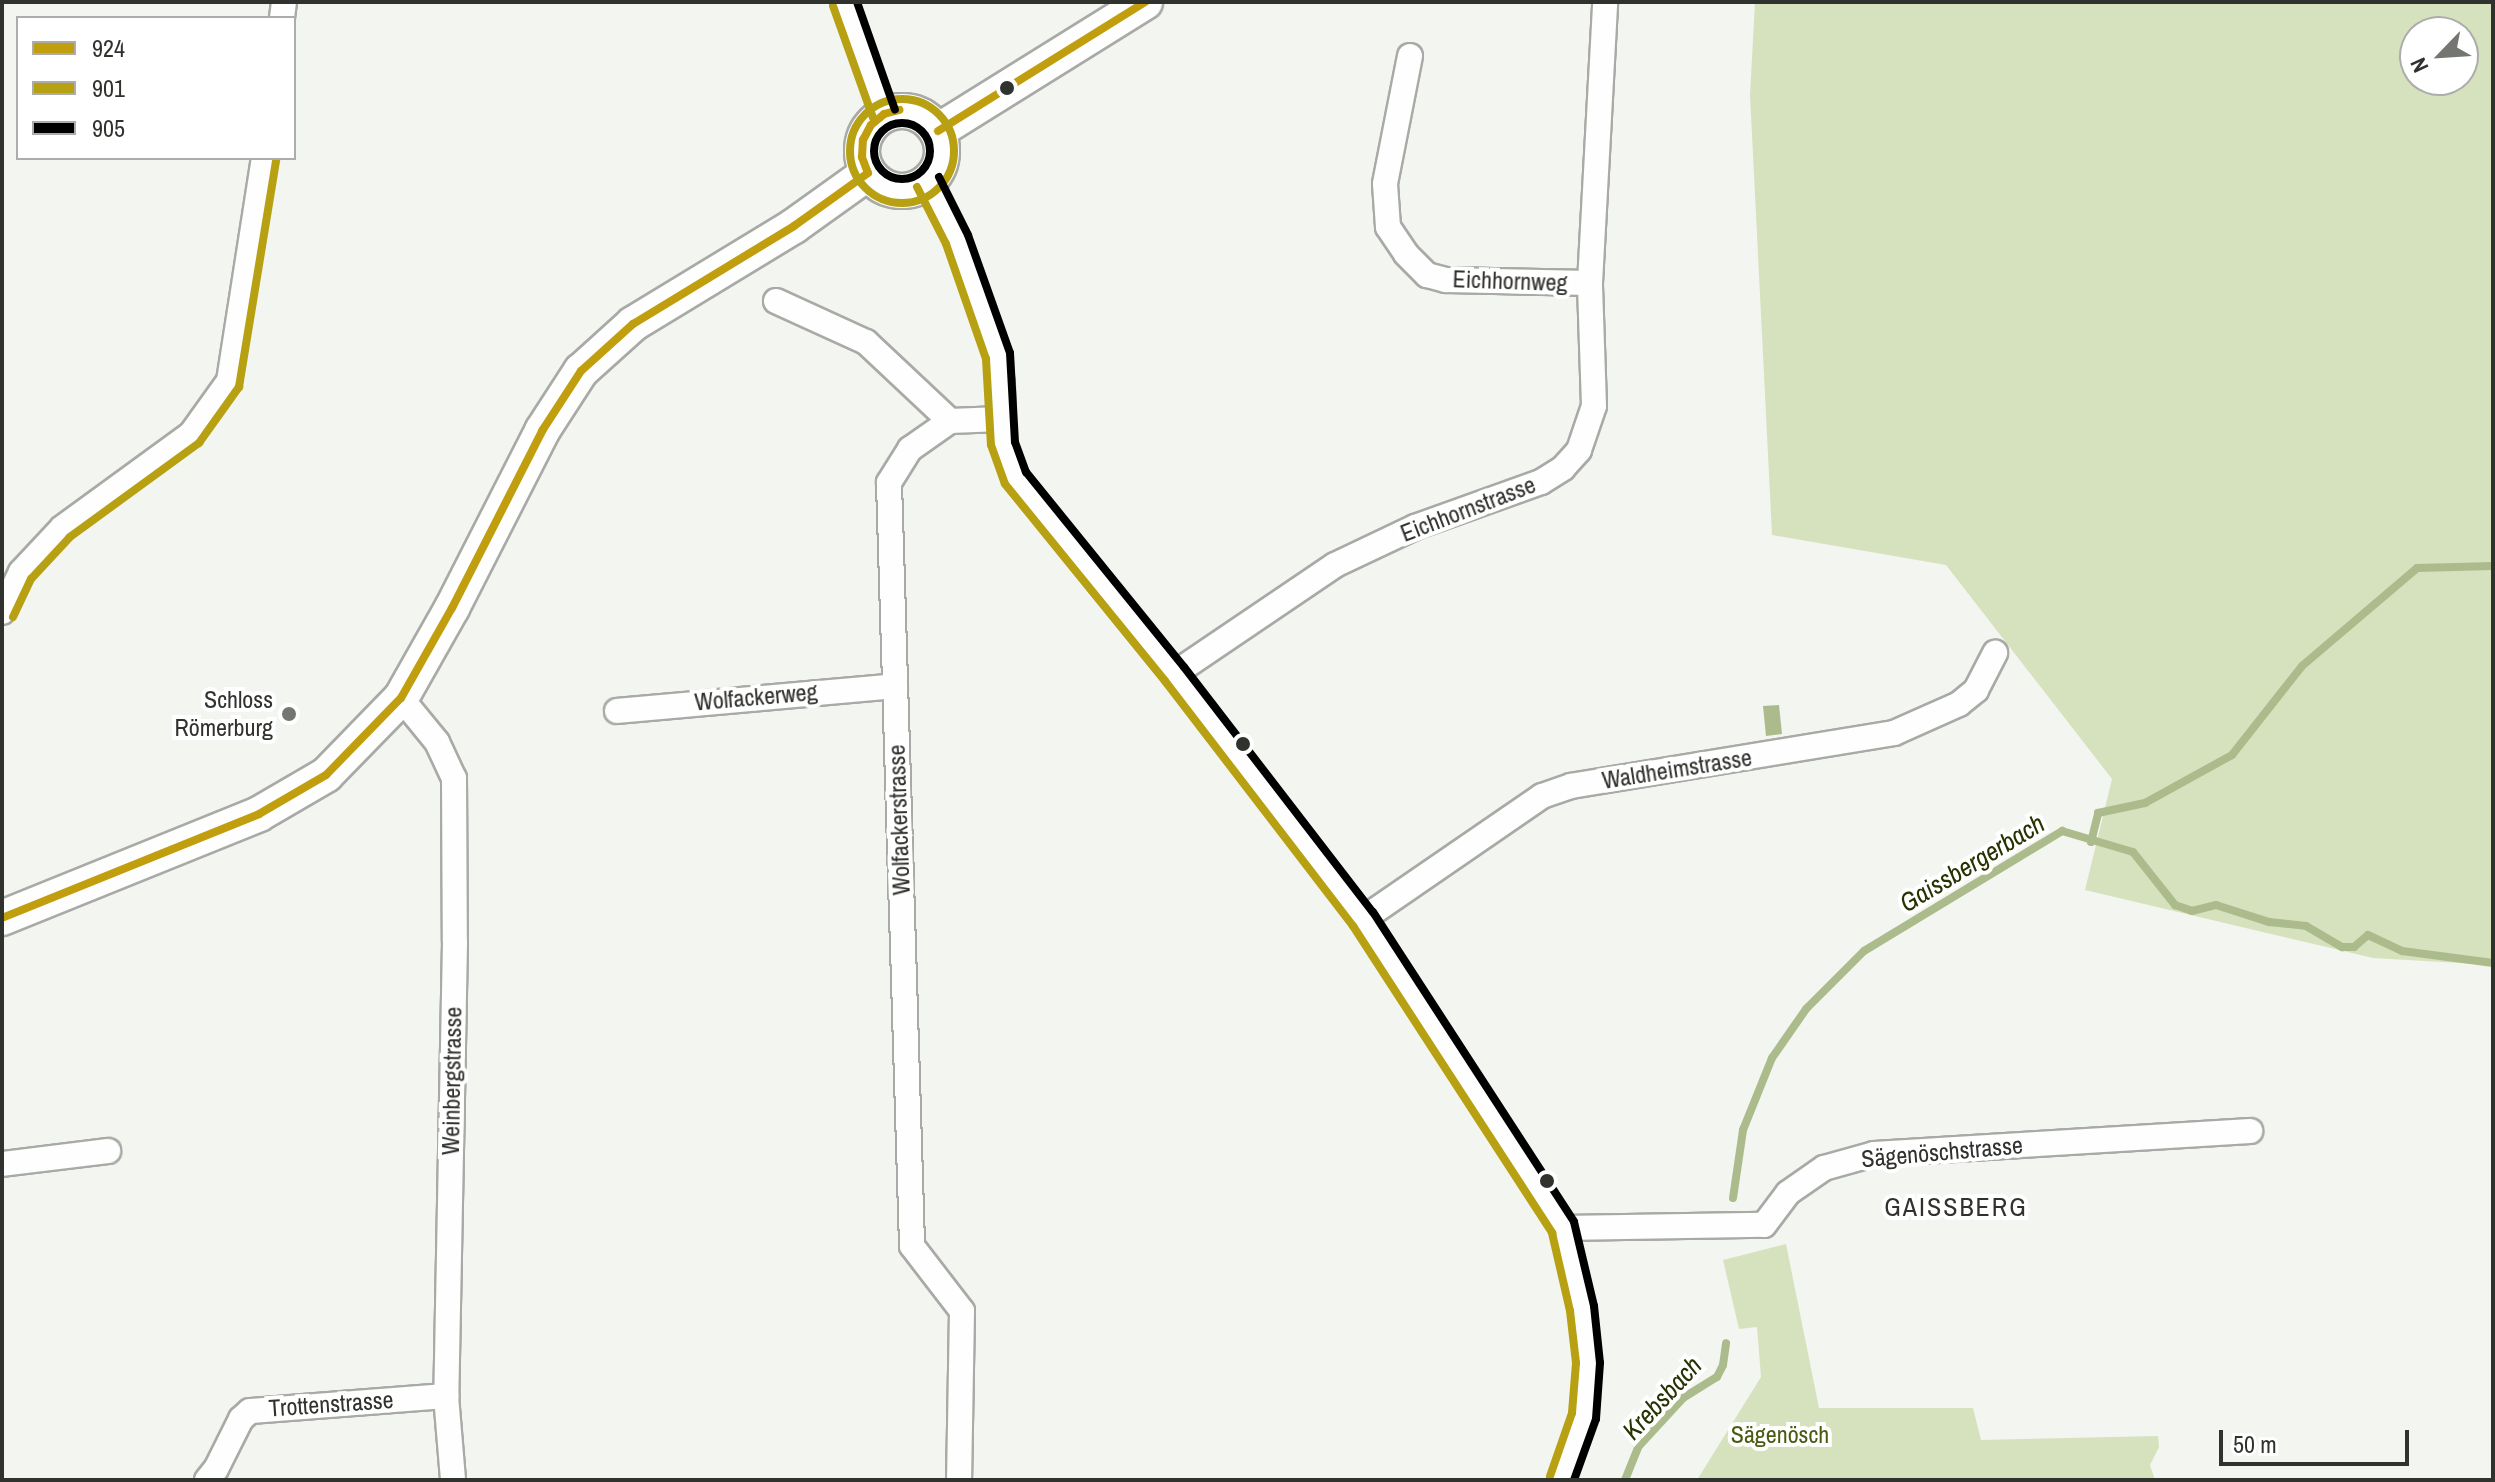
<!DOCTYPE html>
<html>
<head>
<meta charset="utf-8">
<style>
	body { margin:0 }
	#map { position:relative; width:2495px; height:1482px; overflow:hidden; background:#f3f5f0; font-family:"Archivo Narrow",sans-serif }
	div>[style] { position:absolute }
	.green>* { inset:0; background:#d6e2be }
	.water>* { inset:0; background:#acbb8b }
	.stream>* { height:8px; margin:-4px; padding:0 4px; transform-origin:4px; border-radius:4px; background:#acbb8b }
	.roads { filter:drop-shadow(2px 0 #a9aaa6) drop-shadow(-2px 0 #a9aaa6) drop-shadow(0 2px #a9aaa6) drop-shadow(0 -2px #a9aaa6) }
	.street>* { height:24px; margin:-12px; padding:0 12px; transform-origin:12px; border-radius:12px; background:#fdfefd }
	.secondary>* { height:34px; margin:-17px; padding:0 17px; transform-origin:17px; border-radius:17px; background:#fdfefd }
	.secondary>.ring { margin:-17px; padding:0; box-sizing:content-box; background:none; border:34px solid #fdfefd; border-radius:50% }
	.bus-1>* { height:8px; margin:-4px; padding:0 4px; transform-origin:4px; border-radius:4px; background:#c19e0e }
	.bus-2>* { height:8px; margin:-4px; padding:0 4px; transform-origin:4px; border-radius:4px; background:#b7a011 }
	.bus-2>.ring { margin:-4px; padding:0; box-sizing:content-box; background:none; border:8px solid #b7a011; border-radius:50% }
	.bus-3>* { height:8px; margin:-4px; padding:0 4px; transform-origin:4px; border-radius:4px; background:#000 }
	.bus-3>.ring { margin:-4px; padding:0; box-sizing:content-box; background:none; border:8px solid #000; border-radius:50% }
	.dots>* { width:22px; height:22px; translate:-50% -50%; box-sizing:border-box; border:4px solid #fff; border-radius:50% }
	span { translate:-50% -50%; white-space:nowrap; text-align:center; line-height:1.15; -webkit-text-stroke:8px #fff; paint-order:stroke }
	.street-label { font-size:24px; color:#30322e }
	.poi-label { font-size:24px; color:#30322e }
	.right { translate:-100% -50%; text-align:right }
	.park-label { font-size:24px; color:#485b11 }
	.water-label { font-size:26px; color:#263200; font-style:italic }
	.neighbourhood-label { font-size:26px; color:#30322e; letter-spacing:2px }
	.frame { position:absolute; inset:0; border:4px solid #30322e; pointer-events:none }
	.legend { position:absolute; left:16px; top:16px; width:280px; height:144px; box-sizing:border-box; background:#fff; border:2px solid #acadab; margin:0; padding:10px 14px; list-style:none; font-size:24px; color:#30322e }
	.legend li { display:flex; align-items:center; gap:16px; height:40px }
	.legend b { width:40px; border:2px solid #acadab }
	.north { position:absolute; left:2399px; top:16px; width:80px; height:80px; box-sizing:border-box; background:#fff; border:2px solid #acadab; border-radius:50%; rotate:245deg; font-size:22px; font-weight:700; line-height:32px; text-align:center; color:#30322e }
	.north::after { content:''; display:block; margin:auto; width:28px; height:36px; background:#747672; clip-path:polygon(50% 0,100% 100%,50% 72%,0 100%) }
	.scale { position:absolute; left:2219px; top:1430px; width:190px; height:36px; box-sizing:border-box; border:4px solid #30322e; border-top:0; padding-left:10px; font-size:24px; line-height:28px; white-space:nowrap; color:#30322e; -webkit-text-stroke:6px #fff; paint-order:stroke }
</style>
</head>
<body>
<div id="map">
	<div class="green">
		<div style="clip-path:polygon(evenodd,1755px 2px,2493px 2px,2493px 965px,2373px 958px,2085px 890px,2112px 779px,1946px 565px,1772px 535px,1750px 95px,1755px 2px,2415px 32px,2463px 32px,2463px 80px,2415px 80px,2415px 32px)"></div>
		<div style="clip-path:polygon(1786px 1244px,1819px 1408px,1973px 1408px,1981px 1440px,2158px 1436px,2159px 1447px,2150px 1465px,2155px 1480px,1697px 1480px,1761px 1377px,1757px 1327px,1739px 1329px,1723px 1260px)"></div>
	</div>
	<div class="water">
		<div style="clip-path:polygon(1779px 705px,1782px 734px,1766px 736px,1763px 706px)"></div>
	</div>
	<div class="stream">
		<div style="left:2091px;top:842px;width:30px;rotate:-76deg"></div>
		<div style="left:2098px;top:813px;width:48px;rotate:-12deg"></div>
		<div style="left:2145px;top:803px;width:99px;rotate:-28.9deg"></div>
		<div style="left:2232px;top:755px;width:113px;rotate:-51.8deg"></div>
		<div style="left:2302px;top:666px;width:151px;rotate:-40.4deg"></div>
		<div style="left:2417px;top:568px;width:76px;rotate:-1.5deg"></div>
		<div style="left:1733px;top:1198px;width:69px;rotate:-81.6deg"></div>
		<div style="left:1743px;top:1130px;width:78px;rotate:-68.1deg"></div>
		<div style="left:1772px;top:1058px;width:60px;rotate:-55.2deg"></div>
		<div style="left:1806px;top:1009px;width:82px;rotate:-45deg"></div>
		<div style="left:1864px;top:951px;width:232px;rotate:-31.2deg"></div>
		<div style="left:2062px;top:831px;width:74px;rotate:16.5deg"></div>
		<div style="left:2133px;top:852px;width:68px;rotate:51.6deg"></div>
		<div style="left:2175px;top:905px;width:18px;rotate:19deg"></div>
		<div style="left:2192px;top:911px;width:25px;rotate:-14deg"></div>
		<div style="left:2216px;top:905px;width:56px;rotate:17.8deg"></div>
		<div style="left:2269px;top:922px;width:37px;rotate:6deg"></div>
		<div style="left:2306px;top:926px;width:42px;rotate:30.3deg"></div>
		<div style="left:2342px;top:947px;width:12px"></div>
		<div style="left:2354px;top:947px;width:18px;rotate:-41deg"></div>
		<div style="left:2368px;top:935px;width:38px;rotate:25deg"></div>
		<div style="left:2402px;top:951px;width:92px;rotate:7.5deg"></div>
		<div style="left:1625px;top:1480px;width:35px;rotate:-68deg"></div>
		<div style="left:1638px;top:1447px;width:67px;rotate:-47.4deg"></div>
		<div style="left:1683px;top:1398px;width:40px;rotate:-32deg"></div>
		<div style="left:1717px;top:1377px;width:13px;rotate:-63deg"></div>
		<div style="left:1723px;top:1365px;width:22px;rotate:-82deg"></div>
	</div>
	<div class="roads">
		<div class="street">
			<div style="left:844px;top:2px;width:119px;rotate:70.3deg"></div>
			<div style="left:282px;top:18px;width:16px;rotate:-83deg"></div>
			<div style="left:1410px;top:56px;width:130px;rotate:101.1deg"></div>
			<div style="left:1385px;top:184px;width:43px;rotate:86deg"></div>
			<div style="left:1388px;top:227px;width:32px;rotate:56deg"></div>
			<div style="left:1406px;top:254px;width:30px;rotate:45deg"></div>
			<div style="left:1427px;top:275px;width:20px;rotate:15deg"></div>
			<div style="left:1446px;top:280px;width:144px;rotate:1.2deg"></div>
			<div style="left:928px;top:182px;width:64px;rotate:63deg"></div>
			<div style="left:957px;top:239px;width:124px;rotate:70.7deg"></div>
			<div style="left:998px;top:356px;width:28px;rotate:82deg"></div>
			<div style="left:1002px;top:384px;width:60px;rotate:89deg"></div>
			<div style="left:1003px;top:444px;width:36px;rotate:71deg"></div>
			<div style="left:1015px;top:478px;width:252px;rotate:51deg"></div>
			<div style="left:1174px;top:674px;width:309px;rotate:52.4deg"></div>
			<div style="left:1363px;top:919px;width:368px;rotate:57.1deg"></div>
			<div style="left:1563px;top:1228px;width:83px;rotate:76.8deg"></div>
			<div style="left:1582px;top:1309px;width:54px;rotate:83.7deg"></div>
			<div style="left:1588px;top:1363px;width:53px;rotate:94.3deg"></div>
			<div style="left:1584px;top:1416px;width:68px;rotate:109.8deg"></div>
			<div style="left:776px;top:301px;width:99px;rotate:24.5deg"></div>
			<div style="left:866px;top:342px;width:115px;rotate:43.2deg"></div>
			<div style="left:950px;top:421px;width:51px;rotate:-2.2deg"></div>
			<div style="left:950px;top:421px;width:49px;rotate:145deg"></div>
			<div style="left:910px;top:449px;width:40px;rotate:122deg"></div>
			<div style="left:889px;top:483px;width:763px;rotate:88.27deg"></div>
			<div style="left:912px;top:1246px;width:82px;rotate:52.4deg"></div>
			<div style="left:962px;top:1311px;width:169px;rotate:91deg"></div>
			<div style="left:2px;top:612px;width:44px;rotate:-64.6deg"></div>
			<div style="left:21px;top:572px;width:60px;rotate:-47deg"></div>
			<div style="left:62px;top:528px;width:160px;rotate:-36.1deg"></div>
			<div style="left:191px;top:434px;width:65px;rotate:-54.4deg"></div>
			<div style="left:229px;top:381px;width:226px;rotate:-81.1deg"></div>
			<div style="left:1174px;top:674px;width:194px;rotate:-34.1deg"></div>
			<div style="left:1335px;top:565px;width:89px;rotate:-25.4deg"></div>
			<div style="left:1415px;top:527px;width:134px;rotate:-19.7deg"></div>
			<div style="left:1541px;top:482px;width:26px;rotate:-32deg"></div>
			<div style="left:1563px;top:468px;width:24px;rotate:-48deg"></div>
			<div style="left:1579px;top:450px;width:46px;rotate:-71.2deg"></div>
			<div style="left:1594px;top:406px;width:123px;rotate:-91.9deg"></div>
			<div style="left:1590px;top:283px;width:281px;rotate:-86.9deg"></div>
			<div style="left:401px;top:698px;width:57px;rotate:50.7deg"></div>
			<div style="left:437px;top:742px;width:40px;rotate:65deg"></div>
			<div style="left:454px;top:778px;width:164px;rotate:89.7deg"></div>
			<div style="left:455px;top:942px;width:454px;rotate:91.1deg"></div>
			<div style="left:446px;top:1396px;width:84px;rotate:85.2deg"></div>
			<div style="left:617px;top:711px;width:279px;rotate:-5.1deg"></div>
			<div style="left:1363px;top:919px;width:217px;rotate:-34.5deg"></div>
			<div style="left:1542px;top:796px;width:31px;rotate:-19deg"></div>
			<div style="left:1571px;top:786px;width:327px;rotate:-9.3deg"></div>
			<div style="left:1894px;top:733px;width:71px;rotate:-24deg"></div>
			<div style="left:1959px;top:704px;width:22px;rotate:-39deg"></div>
			<div style="left:1976px;top:690px;width:42px;rotate:-62.8deg"></div>
			<div style="left:2px;top:1164px;width:107px;rotate:-7deg"></div>
			<div style="left:1563px;top:1228px;width:201px;rotate:-0.9deg"></div>
			<div style="left:1764px;top:1225px;width:40px;rotate:-53deg"></div>
			<div style="left:1788px;top:1193px;width:44px;rotate:-34.8deg"></div>
			<div style="left:1824px;top:1168px;width:52px;rotate:-15.6deg"></div>
			<div style="left:1874px;top:1154px;width:377px;rotate:-3.5deg"></div>
			<div style="left:207px;top:1480px;width:14px;rotate:-51deg"></div>
			<div style="left:216px;top:1469px;width:56px;rotate:-63.4deg"></div>
			<div style="left:241px;top:1419px;width:12px;rotate:-42deg"></div>
			<div style="left:250px;top:1411px;width:197px;rotate:-4.4deg"></div>
		</div>
		<div class="secondary">
			<div class="ring" style="left:862px;top:111px;width:46px;height:46px"></div>
			<div style="left:938px;top:131px;width:244px;rotate:-31.9deg"></div>
			<div style="left:2px;top:918px;width:277px;rotate:-22deg"></div>
			<div style="left:259px;top:814px;width:78px;rotate:-30.2deg"></div>
			<div style="left:326px;top:775px;width:107px;rotate:-45.8deg"></div>
			<div style="left:401px;top:698px;width:103px;rotate:-60.5deg"></div>
			<div style="left:452px;top:608px;width:199px;rotate:-63deg"></div>
			<div style="left:542px;top:431px;width:72px;rotate:-57deg"></div>
			<div style="left:581px;top:371px;width:70px;rotate:-42.1deg"></div>
			<div style="left:633px;top:324px;width:188px;rotate:-31.3deg"></div>
			<div style="left:794px;top:226px;width:91px;rotate:-35.6deg"></div>
		</div>
	</div>
	<div class="bus-1">
		<div style="left:938px;top:131px;width:244px;rotate:-31.9deg"></div>
		<div style="left:868px;top:173px;width:17px;rotate:-111deg"></div>
		<div style="left:862px;top:157px;width:17px;rotate:-87deg"></div>
		<div style="left:863px;top:140px;width:17px;rotate:-62deg"></div>
		<div style="left:871px;top:125px;width:17px;rotate:-40deg"></div>
		<div style="left:884px;top:114px;width:16px;rotate:-15deg"></div>
		<div style="left:2px;top:918px;width:277px;rotate:-22deg"></div>
		<div style="left:259px;top:814px;width:78px;rotate:-30.2deg"></div>
		<div style="left:326px;top:775px;width:107px;rotate:-45.8deg"></div>
		<div style="left:401px;top:698px;width:103px;rotate:-60.5deg"></div>
		<div style="left:452px;top:608px;width:199px;rotate:-63deg"></div>
		<div style="left:542px;top:431px;width:72px;rotate:-57deg"></div>
		<div style="left:581px;top:371px;width:70px;rotate:-42.1deg"></div>
		<div style="left:633px;top:324px;width:188px;rotate:-31.3deg"></div>
		<div style="left:794px;top:226px;width:91px;rotate:-35.6deg"></div>
	</div>
	<div class="bus-2">
		<div style="left:833px;top:6px;width:119px;rotate:70.3deg"></div>
		<div class="ring" style="left:850px;top:99px;width:96px;height:96px"></div>
		<div style="left:917px;top:187px;width:64px;rotate:63deg"></div>
		<div style="left:946px;top:244px;width:122px;rotate:70.8deg"></div>
		<div style="left:986px;top:359px;width:86px;rotate:86.7deg"></div>
		<div style="left:991px;top:445px;width:41px;rotate:70.3deg"></div>
		<div style="left:1005px;top:484px;width:254px;rotate:50.9deg"></div>
		<div style="left:1165px;top:681px;width:309px;rotate:52.5deg"></div>
		<div style="left:1353px;top:926px;width:366px;rotate:57deg"></div>
		<div style="left:1552px;top:1233px;width:80px;rotate:77deg"></div>
		<div style="left:1570px;top:1311px;width:52px;rotate:83.4deg"></div>
		<div style="left:1576px;top:1363px;width:50px;rotate:94.6deg"></div>
		<div style="left:1572px;top:1413px;width:67px;rotate:109.2deg"></div>
		<div style="left:13px;top:617px;width:42px;rotate:-64.7deg"></div>
		<div style="left:31px;top:579px;width:57px;rotate:-47.1deg"></div>
		<div style="left:70px;top:537px;width:160px;rotate:-36.1deg"></div>
		<div style="left:199px;top:443px;width:69px;rotate:-54.5deg"></div>
		<div style="left:239px;top:387px;width:230px;rotate:-80.7deg"></div>
	</div>
	<div class="bus-3">
		<div style="left:857px;top:2px;width:114px;rotate:70.6deg"></div>
		<div class="ring" style="left:874px;top:123px;width:48px;height:48px"></div>
		<div style="left:939px;top:177px;width:65px;rotate:63.4deg"></div>
		<div style="left:968px;top:235px;width:125px;rotate:70.4deg"></div>
		<div style="left:1010px;top:353px;width:89px;rotate:86.8deg"></div>
		<div style="left:1015px;top:442px;width:32px;rotate:70deg"></div>
		<div style="left:1026px;top:472px;width:251px;rotate:51deg"></div>
		<div style="left:1184px;top:667px;width:309px;rotate:52.4deg"></div>
		<div style="left:1373px;top:912px;width:369px;rotate:57deg"></div>
		<div style="left:1574px;top:1222px;width:86px;rotate:76.6deg"></div>
		<div style="left:1594px;top:1306px;width:57px;rotate:84deg"></div>
		<div style="left:1600px;top:1363px;width:56px;rotate:94.1deg"></div>
		<div style="left:1596px;top:1419px;width:65px;rotate:109.8deg"></div>
	</div>
	<div class="dots">
		<div style="left:1007px;top:88px;background:#30322e"></div>
		<div style="left:289px;top:714px;background:#747672"></div>
		<div style="left:1243px;top:744px;background:#30322e"></div>
		<div style="left:1547px;top:1181px;background:#30322e"></div>
	</div>
	<div class="street-label">
		<span style="left:1510px;top:281px;rotate:2deg">Eichhornweg</span>
		<span style="left:1468px;top:509px;rotate:-21deg">Eichhornstrasse</span>
		<span style="left:756px;top:697px;rotate:-5deg">Wolfackerweg</span>
		<span style="left:1677px;top:769px;rotate:-9deg">Waldheimstrasse</span>
		<span style="left:899px;top:820px;rotate:-92deg">Wolfackerstrasse</span>
		<span style="left:452px;top:1081px;rotate:-89deg">Weinbergstrasse</span>
		<span style="left:1942px;top:1152px;rotate:-5deg">Sägenöschstrasse</span>
		<span style="left:331px;top:1404px;rotate:-4deg">Trottenstrasse</span>
	</div>
	<div class="poi-label">
		<span class="right" style="left:273px;top:714px">Schloss<br>Römerburg</span>
	</div>
	<div class="park-label">
		<span style="left:1780px;top:1435px">Sägenösch</span>
	</div>
	<div class="water-label">
		<span style="left:1972px;top:863px;rotate:-31deg">Gaissbergerbach</span>
		<span style="left:1662px;top:1398px;rotate:-47deg">Krebsbach</span>
	</div>
	<div class="neighbourhood-label">
		<span style="left:1956px;top:1207px">GAISSBERG</span>
	</div>
	<div class="frame"></div>
	<ul class="legend">
	<li><b style="height:10px;background:#c19e0e"></b>924</li>
	<li><b style="height:10px;background:#b7a011"></b>901</li>
	<li><b style="height:10px;background:#000"></b>905</li>
	</ul>
	<div class="north">N</div>
	<div class="scale">50 m</div>
</div>
</body>
</html>
